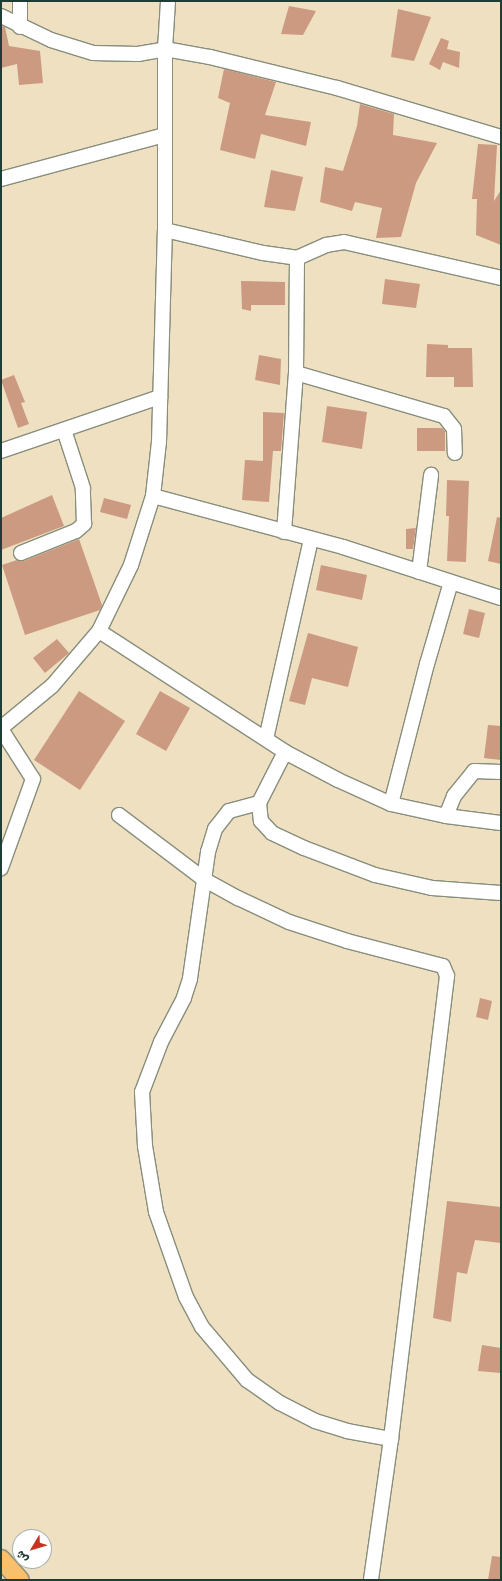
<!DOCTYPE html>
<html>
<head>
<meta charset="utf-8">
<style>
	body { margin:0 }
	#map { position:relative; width:502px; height:1581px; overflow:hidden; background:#efe0c2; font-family:Dekko,"Playpen Sans Arabic",sans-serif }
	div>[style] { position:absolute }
	.building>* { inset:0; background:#cb9a80 }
	.roads { filter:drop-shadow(1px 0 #878e7b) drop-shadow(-1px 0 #878e7b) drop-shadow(0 1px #878e7b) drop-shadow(0 -1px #878e7b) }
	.minor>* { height:14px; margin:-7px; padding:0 7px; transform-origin:7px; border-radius:7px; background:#fff }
	.major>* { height:18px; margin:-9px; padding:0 9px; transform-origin:9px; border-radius:9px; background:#f8bf6c }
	span { translate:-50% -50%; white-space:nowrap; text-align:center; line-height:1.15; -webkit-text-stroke:3px #fff; paint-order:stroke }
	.frame { position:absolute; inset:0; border:2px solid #1f3d34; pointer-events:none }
	.north { position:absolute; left:12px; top:1529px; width:40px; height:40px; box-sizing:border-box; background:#fff; border:1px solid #a5b1ae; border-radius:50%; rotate:232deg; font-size:11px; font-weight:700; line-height:16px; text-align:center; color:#1f3d34 }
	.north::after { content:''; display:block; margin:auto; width:14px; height:18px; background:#c8321e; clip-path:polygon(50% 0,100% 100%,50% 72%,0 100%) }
</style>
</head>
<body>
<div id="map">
	<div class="building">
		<div style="clip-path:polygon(289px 6px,316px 11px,303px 35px,281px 34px)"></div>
		<div style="clip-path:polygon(398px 9px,431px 17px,414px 61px,391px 57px)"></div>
		<div style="clip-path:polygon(1px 26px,5px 27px,9px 46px,40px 51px,43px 83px,19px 85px,17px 64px,1px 68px)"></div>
		<div style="clip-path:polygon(441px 38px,449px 41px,447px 49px,460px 52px,459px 68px,443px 62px,440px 70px,429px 64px)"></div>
		<div style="clip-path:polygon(224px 69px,276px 82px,265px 115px,311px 122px,306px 146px,261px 134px,255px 159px,220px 150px,230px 103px,218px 98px)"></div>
		<div style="clip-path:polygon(360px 104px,394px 114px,393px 135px,437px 143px,416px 183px,401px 237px,376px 238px,382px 208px,355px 202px,352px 211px,320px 202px,325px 167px,343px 171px,357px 126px)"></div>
		<div style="clip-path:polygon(478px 144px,497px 145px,494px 201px,501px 190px,501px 245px,476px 235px,477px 199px,472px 199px)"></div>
		<div style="clip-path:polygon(271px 170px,303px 177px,295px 211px,264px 207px)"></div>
		<div style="clip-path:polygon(385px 279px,420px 284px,416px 308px,382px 304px)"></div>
		<div style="clip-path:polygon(241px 281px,285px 282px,285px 305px,251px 305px,251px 311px,242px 309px)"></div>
		<div style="clip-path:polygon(427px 344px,448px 345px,448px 348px,472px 348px,473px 387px,454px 387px,454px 377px,426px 377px)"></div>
		<div style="clip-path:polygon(259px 355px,281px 359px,280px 385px,255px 380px)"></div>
		<div style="clip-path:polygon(14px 375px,25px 402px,21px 403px,29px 424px,18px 428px,1px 380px)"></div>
		<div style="clip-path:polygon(327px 406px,367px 412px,362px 449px,322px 442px)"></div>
		<div style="clip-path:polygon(263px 412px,284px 413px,281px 451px,273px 451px,269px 502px,242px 500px,245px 460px,263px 461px)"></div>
		<div style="clip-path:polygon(417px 428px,442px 428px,445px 431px,445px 451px,417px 451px)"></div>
		<div style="clip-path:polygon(447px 480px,469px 481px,466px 562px,447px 561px,449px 516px,446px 516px)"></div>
		<div style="clip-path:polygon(52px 495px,64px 526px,1px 550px,1px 518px)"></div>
		<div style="clip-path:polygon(104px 498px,131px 505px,127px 519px,100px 512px)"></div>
		<div style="clip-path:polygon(497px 517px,501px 518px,501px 564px,488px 561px)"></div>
		<div style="clip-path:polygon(416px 528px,413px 549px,406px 549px,406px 529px)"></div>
		<div style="clip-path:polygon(79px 539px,102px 605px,100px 610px,25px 635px,2px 565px,17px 560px,24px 561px)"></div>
		<div style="clip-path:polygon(321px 565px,367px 575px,362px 600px,316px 590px)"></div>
		<div style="clip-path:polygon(469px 609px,485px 613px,479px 638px,463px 634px)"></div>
		<div style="clip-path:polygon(308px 633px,358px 647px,348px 687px,312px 678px,305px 705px,289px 701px)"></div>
		<div style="clip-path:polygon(57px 639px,69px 653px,45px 673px,33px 658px)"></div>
		<div style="clip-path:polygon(79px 691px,125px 721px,80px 790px,34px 760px)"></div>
		<div style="clip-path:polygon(160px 691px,190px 708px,166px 751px,136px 734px)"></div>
		<div style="clip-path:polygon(488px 725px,501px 726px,501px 760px,484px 758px)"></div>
		<div style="clip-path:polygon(480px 998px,492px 1001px,488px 1020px,476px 1017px)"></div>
		<div style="clip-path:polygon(447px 1201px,501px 1207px,501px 1243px,475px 1240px,467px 1274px,457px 1272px,451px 1322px,433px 1318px)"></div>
		<div style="clip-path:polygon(482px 1345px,501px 1348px,501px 1373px,478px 1371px)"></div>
		<div style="clip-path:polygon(492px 1556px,501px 1557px,501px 1580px,488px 1580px)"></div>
	</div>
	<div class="roads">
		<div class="minor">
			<div style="left:1px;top:16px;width:55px;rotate:25.6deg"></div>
			<div style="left:51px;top:40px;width:44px;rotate:17.2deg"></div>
			<div style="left:93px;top:53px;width:45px;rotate:1.3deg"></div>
			<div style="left:138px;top:54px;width:27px;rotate:-10deg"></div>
			<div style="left:165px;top:49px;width:46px;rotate:10.1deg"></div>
			<div style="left:210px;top:57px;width:131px;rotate:13.7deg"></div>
			<div style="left:337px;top:88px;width:171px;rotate:16.6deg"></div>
			<div style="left:20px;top:27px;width:26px;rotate:-90deg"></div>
			<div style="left:1px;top:179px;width:169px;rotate:-15.1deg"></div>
			<div style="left:165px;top:230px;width:101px;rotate:13.2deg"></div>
			<div style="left:263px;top:253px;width:34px;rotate:8deg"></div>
			<div style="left:297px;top:258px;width:32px;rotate:-24deg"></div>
			<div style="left:326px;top:245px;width:18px;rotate:-9deg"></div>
			<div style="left:344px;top:242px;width:161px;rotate:12.9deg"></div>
			<div style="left:297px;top:258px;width:115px;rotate:90.5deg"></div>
			<div style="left:296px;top:373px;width:154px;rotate:16.2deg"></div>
			<div style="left:444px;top:416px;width:16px;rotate:52deg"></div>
			<div style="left:454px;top:429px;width:24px;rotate:88deg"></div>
			<div style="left:1px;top:451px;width:168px;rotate:-18.8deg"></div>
			<div style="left:153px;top:496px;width:197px;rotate:15deg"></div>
			<div style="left:343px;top:547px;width:166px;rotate:17.9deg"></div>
			<div style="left:284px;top:532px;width:159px;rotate:-85.7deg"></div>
			<div style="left:21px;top:553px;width:59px;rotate:-21.8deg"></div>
			<div style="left:76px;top:531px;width:11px;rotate:-41deg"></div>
			<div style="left:84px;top:524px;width:36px;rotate:-92deg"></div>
			<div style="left:83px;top:488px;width:61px;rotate:-108.1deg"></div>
			<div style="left:419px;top:572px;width:98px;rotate:-82.9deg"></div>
			<div style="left:99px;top:631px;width:222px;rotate:33deg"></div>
			<div style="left:285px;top:752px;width:60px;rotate:27.8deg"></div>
			<div style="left:338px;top:780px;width:58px;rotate:24.4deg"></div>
			<div style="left:391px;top:804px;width:56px;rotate:12.3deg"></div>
			<div style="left:446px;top:816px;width:55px;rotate:7.3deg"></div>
			<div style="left:1px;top:728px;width:66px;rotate:-39.5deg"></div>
			<div style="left:52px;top:686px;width:72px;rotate:-49.5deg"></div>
			<div style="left:99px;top:631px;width:73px;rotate:-64.1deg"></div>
			<div style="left:131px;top:565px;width:72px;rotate:-72.3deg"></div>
			<div style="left:153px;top:496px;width:54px;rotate:-83.7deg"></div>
			<div style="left:159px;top:442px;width:212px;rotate:-88.4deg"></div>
			<div style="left:165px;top:230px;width:181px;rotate:-90deg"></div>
			<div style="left:165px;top:49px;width:48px;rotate:-86.4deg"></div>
			<div style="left:1px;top:729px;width:59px;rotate:57.4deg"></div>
			<div style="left:33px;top:779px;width:95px;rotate:109.8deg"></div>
			<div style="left:266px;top:739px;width:204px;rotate:-77.3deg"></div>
			<div style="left:285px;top:752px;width:57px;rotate:117deg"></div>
			<div style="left:259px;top:803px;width:18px;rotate:84deg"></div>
			<div style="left:261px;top:821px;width:16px;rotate:47deg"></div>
			<div style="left:272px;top:833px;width:35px;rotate:25deg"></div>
			<div style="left:304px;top:848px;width:76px;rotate:20.8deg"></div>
			<div style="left:375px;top:875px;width:58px;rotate:12.8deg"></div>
			<div style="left:432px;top:888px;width:69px;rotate:4.1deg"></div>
			<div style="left:259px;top:803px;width:31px;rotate:165deg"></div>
			<div style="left:229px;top:811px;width:23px;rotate:128deg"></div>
			<div style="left:215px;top:829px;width:24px;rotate:107deg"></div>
			<div style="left:208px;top:852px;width:128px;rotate:98.1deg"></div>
			<div style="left:190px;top:979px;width:20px;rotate:108deg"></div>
			<div style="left:184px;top:998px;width:50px;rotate:117.6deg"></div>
			<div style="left:161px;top:1042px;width:53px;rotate:110.8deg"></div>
			<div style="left:142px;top:1092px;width:54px;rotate:86.8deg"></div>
			<div style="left:145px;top:1146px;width:67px;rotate:80.5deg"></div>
			<div style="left:156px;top:1212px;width:90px;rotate:70.6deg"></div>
			<div style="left:186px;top:1297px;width:34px;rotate:62deg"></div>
			<div style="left:202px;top:1327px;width:70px;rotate:49.7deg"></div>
			<div style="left:247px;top:1380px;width:40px;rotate:34.9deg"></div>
			<div style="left:280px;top:1403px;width:39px;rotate:27deg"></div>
			<div style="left:315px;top:1421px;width:34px;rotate:17deg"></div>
			<div style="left:347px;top:1431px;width:45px;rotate:10.3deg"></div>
			<div style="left:391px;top:804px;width:145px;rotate:-75.6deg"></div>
			<div style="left:427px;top:664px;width:85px;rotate:-73.7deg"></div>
			<div style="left:119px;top:815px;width:108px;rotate:37.1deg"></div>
			<div style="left:205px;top:880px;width:38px;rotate:29deg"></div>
			<div style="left:238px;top:898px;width:56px;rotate:25.2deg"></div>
			<div style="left:289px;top:922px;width:61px;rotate:18.1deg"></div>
			<div style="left:347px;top:941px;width:99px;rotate:14.6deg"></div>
			<div style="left:443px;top:966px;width:11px;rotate:68deg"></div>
			<div style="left:447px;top:976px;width:466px;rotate:96.9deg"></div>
			<div style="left:391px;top:1439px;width:142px;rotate:98.1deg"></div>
			<div style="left:446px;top:816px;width:22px;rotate:-68deg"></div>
			<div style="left:454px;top:796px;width:32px;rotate:-51deg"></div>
			<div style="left:474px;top:771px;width:27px;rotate:2deg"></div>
		</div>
		<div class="major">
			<div style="left:1px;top:1559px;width:28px;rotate:48deg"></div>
		</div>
	</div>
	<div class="frame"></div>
	<div class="north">ش</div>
</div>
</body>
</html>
